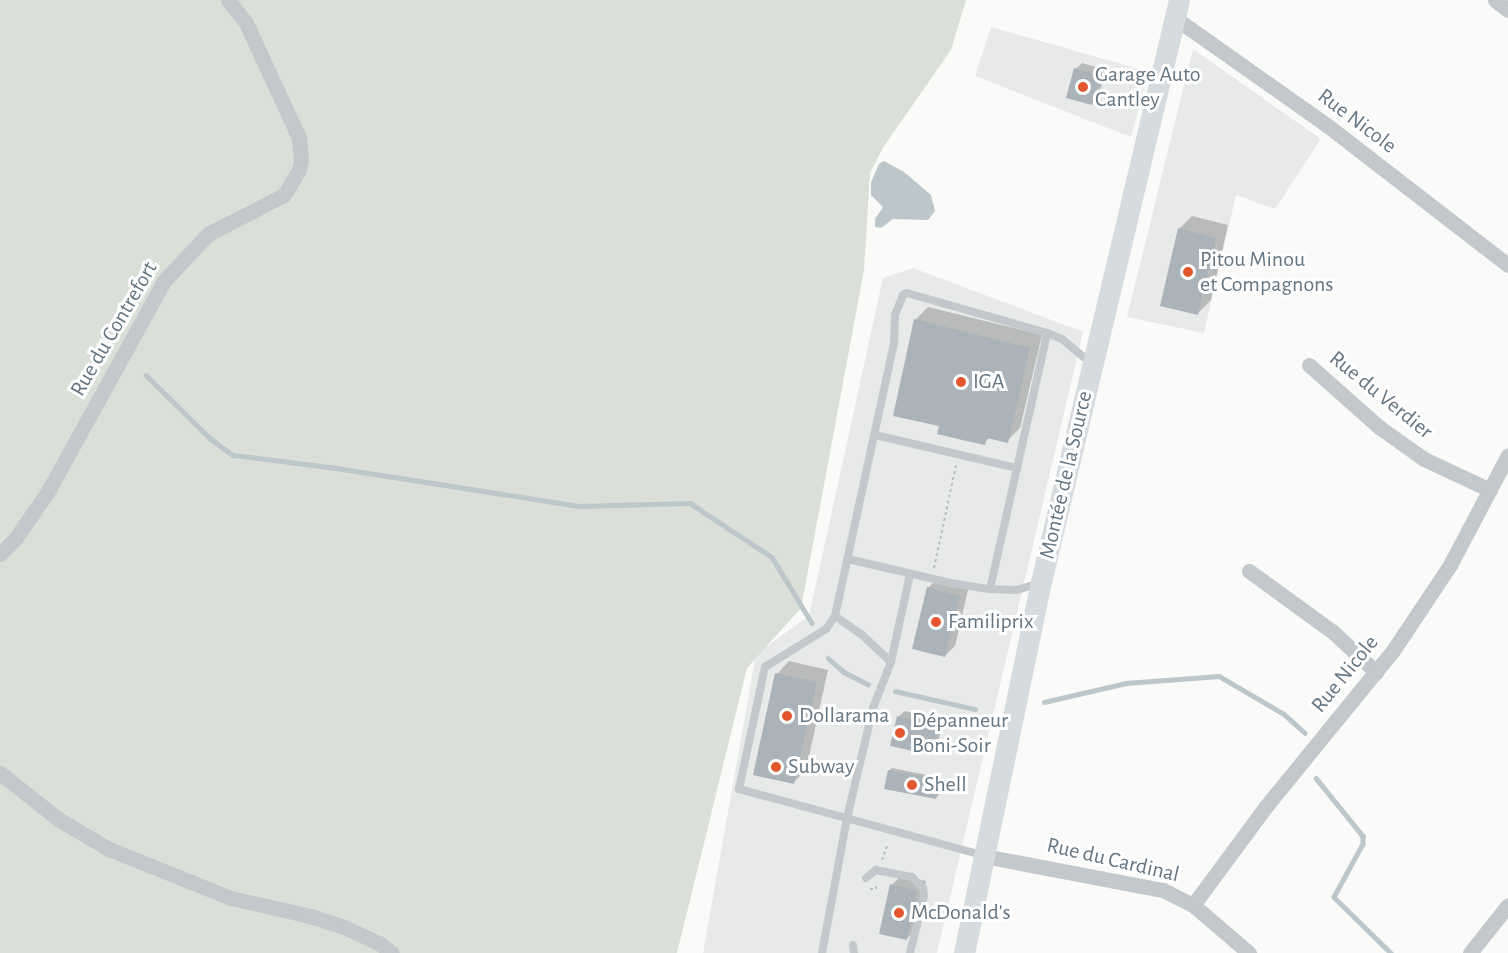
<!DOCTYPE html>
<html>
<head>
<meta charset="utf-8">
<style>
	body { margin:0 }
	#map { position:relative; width:1508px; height:953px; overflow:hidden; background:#fafaf8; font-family:"Alegreya Sans",sans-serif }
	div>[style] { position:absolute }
	.built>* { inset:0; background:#e8e9e9 }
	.green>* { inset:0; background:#dadfd7 }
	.water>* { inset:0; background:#bbc7cb }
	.shadow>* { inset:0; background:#0003 }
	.stream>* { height:4.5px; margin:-2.25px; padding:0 2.25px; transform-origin:2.25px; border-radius:2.25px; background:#bbc7cb }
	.building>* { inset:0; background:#aab3b9 }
	.path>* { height:2px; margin-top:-1px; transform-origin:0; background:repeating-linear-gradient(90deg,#bbbfc2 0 3px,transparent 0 6px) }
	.lane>* { height:8px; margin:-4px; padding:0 4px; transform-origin:4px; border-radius:4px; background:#c3c8cc }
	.street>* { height:15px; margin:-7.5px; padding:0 7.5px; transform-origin:7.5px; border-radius:7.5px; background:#c3c8cc }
	.secondary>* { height:21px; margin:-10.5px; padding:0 10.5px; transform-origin:10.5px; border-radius:10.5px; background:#d6dbdf }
	.dots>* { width:16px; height:16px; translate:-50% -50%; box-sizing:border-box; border:3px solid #fff; border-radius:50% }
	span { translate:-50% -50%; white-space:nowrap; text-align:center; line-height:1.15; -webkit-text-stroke:6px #fff; paint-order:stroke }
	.poi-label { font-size:22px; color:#657683 }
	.left { translate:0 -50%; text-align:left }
	.street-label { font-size:22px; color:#657683 }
</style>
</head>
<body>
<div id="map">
	<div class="built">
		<div style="clip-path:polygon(991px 27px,1149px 72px,1131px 137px,975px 76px)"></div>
		<div style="clip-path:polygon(1193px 49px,1321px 139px,1275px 209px,1236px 195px,1204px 333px,1127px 317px)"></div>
		<div style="clip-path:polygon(913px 268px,1083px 332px,937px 953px,703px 953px,756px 654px,809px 616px,883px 278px)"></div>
	</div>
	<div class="green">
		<div style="clip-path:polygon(0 0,966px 0,951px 50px,884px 146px,870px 173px,864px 270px,801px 608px,747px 668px,677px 953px,0 953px)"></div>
	</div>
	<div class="water">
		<div style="clip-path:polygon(884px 161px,904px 172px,931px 195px,935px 211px,928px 220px,893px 219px,881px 228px,875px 227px,875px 219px,883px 207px,871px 195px,871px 182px,879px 164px)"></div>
	</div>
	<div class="shadow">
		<div style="clip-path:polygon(1082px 63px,1106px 70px,1098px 98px,1092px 104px,1076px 69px)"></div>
		<div style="clip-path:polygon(1192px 216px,1228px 225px,1211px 300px,1198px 313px,1179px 229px)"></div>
		<div style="clip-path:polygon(928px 307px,1042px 335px,1020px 428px,1007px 441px,990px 437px,984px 443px,941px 425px,915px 320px)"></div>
		<div style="clip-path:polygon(937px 579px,969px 586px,955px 646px,945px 656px,928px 588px)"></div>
		<div style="clip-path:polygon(789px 661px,828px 670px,806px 770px,794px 782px,777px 674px)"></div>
		<div style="clip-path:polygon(905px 711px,943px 720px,937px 747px,931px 754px,898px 717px)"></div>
		<div style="clip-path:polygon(892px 768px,942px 778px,939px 795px,936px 798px,889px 771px)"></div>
		<div style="clip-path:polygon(901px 876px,926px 881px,916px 929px,906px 939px,892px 885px)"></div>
	</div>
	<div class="stream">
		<div style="left:146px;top:375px;width:91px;rotate:44.6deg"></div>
		<div style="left:211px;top:439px;width:27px;rotate:36deg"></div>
		<div style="left:233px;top:455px;width:98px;rotate:7.1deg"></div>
		<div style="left:330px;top:467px;width:251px;rotate:8.9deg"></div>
		<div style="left:578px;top:506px;width:112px;rotate:-1.5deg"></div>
		<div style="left:690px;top:503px;width:98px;rotate:33.4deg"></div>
		<div style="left:772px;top:557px;width:77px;rotate:58.8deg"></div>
		<div style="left:828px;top:658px;width:21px;rotate:41deg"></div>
		<div style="left:844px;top:672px;width:27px;rotate:27deg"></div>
		<div style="left:895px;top:691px;width:82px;rotate:12.7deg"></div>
		<div style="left:1044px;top:702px;width:84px;rotate:-13deg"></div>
		<div style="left:1126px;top:683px;width:93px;rotate:-4.3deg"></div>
		<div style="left:1219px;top:676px;width:75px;rotate:30.3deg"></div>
		<div style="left:1284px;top:714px;width:28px;rotate:42deg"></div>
		<div style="left:1316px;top:778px;width:75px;rotate:51deg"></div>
		<div style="left:1363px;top:836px;width:8px;rotate:90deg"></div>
		<div style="left:1363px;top:844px;width:60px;rotate:118.7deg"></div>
		<div style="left:1334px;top:897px;width:80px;rotate:44.5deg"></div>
	</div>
	<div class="building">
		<div style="clip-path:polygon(1074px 68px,1101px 76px,1092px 105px,1066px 98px)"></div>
		<div style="clip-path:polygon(1178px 228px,1216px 238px,1198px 315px,1160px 306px)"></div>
		<div style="clip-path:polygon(914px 319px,1030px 348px,1008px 443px,987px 438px,985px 445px,962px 440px,937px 434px,939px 426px,893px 416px)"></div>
		<div style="clip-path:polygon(927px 587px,960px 596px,945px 657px,912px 649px)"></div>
		<div style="clip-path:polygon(775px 673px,817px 682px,794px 784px,753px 775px)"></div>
		<div style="clip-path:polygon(897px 716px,938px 726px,931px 755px,890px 746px)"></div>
		<div style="clip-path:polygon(888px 770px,940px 780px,936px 799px,884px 789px)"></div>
		<div style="clip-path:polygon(890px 884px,917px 891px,907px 940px,879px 934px)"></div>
	</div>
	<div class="path">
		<div style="left:934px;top:568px;width:105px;rotate:-77.9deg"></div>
		<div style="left:801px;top:769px;width:23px;rotate:13deg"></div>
		<div style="left:882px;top:860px;width:15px;rotate:-70deg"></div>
		<div style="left:870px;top:889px;width:6px"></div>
		<div style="left:876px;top:889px;width:6px;rotate:-81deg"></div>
	</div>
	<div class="lane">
		<div style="left:875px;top:435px;width:146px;rotate:13.1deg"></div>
		<div style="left:848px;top:559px;width:106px;rotate:13.1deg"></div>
		<div style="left:951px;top:583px;width:39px;rotate:9deg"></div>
		<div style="left:990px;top:589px;width:27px;rotate:2deg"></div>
		<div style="left:1017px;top:590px;width:21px;rotate:-17deg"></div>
		<div style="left:990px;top:589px;width:262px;rotate:-77.4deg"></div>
		<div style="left:835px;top:616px;width:32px;rotate:35deg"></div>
		<div style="left:861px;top:634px;width:41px;rotate:43deg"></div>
		<div style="left:982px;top:855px;width:252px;rotate:-164.8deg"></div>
		<div style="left:739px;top:789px;width:125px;rotate:-78deg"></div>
		<div style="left:765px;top:667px;width:72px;rotate:-31.9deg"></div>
		<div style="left:826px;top:629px;width:16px;rotate:-55deg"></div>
		<div style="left:835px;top:616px;width:278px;rotate:-77.8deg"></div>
		<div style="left:894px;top:344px;width:29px;rotate:-88deg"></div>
		<div style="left:895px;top:315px;width:22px;rotate:-68deg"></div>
		<div style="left:903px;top:295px;width:4px;rotate:-27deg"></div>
		<div style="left:907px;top:293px;width:146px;rotate:15.9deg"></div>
		<div style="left:1047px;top:333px;width:16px;rotate:22deg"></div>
		<div style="left:1062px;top:339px;width:35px;rotate:40deg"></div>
		<div style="left:866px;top:878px;width:13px;rotate:-39deg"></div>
		<div style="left:876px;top:870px;width:37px;rotate:11deg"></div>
		<div style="left:912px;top:877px;width:16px;rotate:45deg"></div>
		<div style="left:923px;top:888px;width:8px;rotate:83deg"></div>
		<div style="left:924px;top:896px;width:59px;rotate:103.8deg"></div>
		<div style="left:853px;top:945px;width:8px;rotate:83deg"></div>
		<div style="left:822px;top:953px;width:137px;rotate:-79.5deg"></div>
		<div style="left:847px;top:818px;width:113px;rotate:-76.7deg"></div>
		<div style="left:873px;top:708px;width:49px;rotate:-68.6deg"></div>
		<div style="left:891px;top:662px;width:90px;rotate:-77.8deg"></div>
	</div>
	<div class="street">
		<div style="left:1495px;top:0;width:16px;rotate:38deg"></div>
		<div style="left:1175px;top:18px;width:187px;rotate:35.2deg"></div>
		<div style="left:1328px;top:126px;width:227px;rotate:37.7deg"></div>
		<div style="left:1309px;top:365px;width:94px;rotate:41.5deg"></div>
		<div style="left:1379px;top:427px;width:55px;rotate:35.4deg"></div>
		<div style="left:1424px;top:459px;width:73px;rotate:25.2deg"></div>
		<div style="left:0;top:554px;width:21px;rotate:-45deg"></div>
		<div style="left:15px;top:539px;width:56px;rotate:-55.2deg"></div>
		<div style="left:47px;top:493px;width:242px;rotate:-61.1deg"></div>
		<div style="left:164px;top:281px;width:64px;rotate:-46.9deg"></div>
		<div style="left:208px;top:234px;width:85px;rotate:-27.2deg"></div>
		<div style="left:284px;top:195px;width:29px;rotate:-59deg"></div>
		<div style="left:299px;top:170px;width:10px;rotate:-79deg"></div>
		<div style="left:301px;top:160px;width:22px;rotate:-95deg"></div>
		<div style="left:299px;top:138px;width:127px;rotate:-114.7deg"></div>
		<div style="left:246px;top:23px;width:29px;rotate:-128deg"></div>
		<div style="left:1249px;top:571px;width:104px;rotate:36deg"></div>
		<div style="left:1333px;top:632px;width:59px;rotate:42.9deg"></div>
		<div style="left:0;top:773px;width:74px;rotate:38.4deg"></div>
		<div style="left:58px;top:819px;width:59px;rotate:30.5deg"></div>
		<div style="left:109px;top:849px;width:131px;rotate:21.9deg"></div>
		<div style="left:231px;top:898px;width:81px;rotate:12.8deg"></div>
		<div style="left:310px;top:916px;width:36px;rotate:18deg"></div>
		<div style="left:344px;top:927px;width:38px;rotate:25deg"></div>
		<div style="left:379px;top:943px;width:16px;rotate:38deg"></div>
		<div style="left:984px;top:856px;width:182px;rotate:10.8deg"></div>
		<div style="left:1163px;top:890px;width:34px;rotate:27deg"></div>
		<div style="left:1193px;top:905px;width:74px;rotate:40.6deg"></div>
		<div style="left:1193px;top:905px;width:124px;rotate:-53.5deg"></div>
		<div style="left:1267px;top:805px;width:198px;rotate:-50.8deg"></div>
		<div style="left:1392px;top:652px;width:105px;rotate:-56.3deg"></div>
		<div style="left:1450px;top:565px;width:124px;rotate:-62.2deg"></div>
		<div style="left:1470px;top:953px;width:61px;rotate:-51.6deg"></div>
	</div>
	<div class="secondary">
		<div style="left:964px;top:953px;width:379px;rotate:-78.3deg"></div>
		<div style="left:1041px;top:582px;width:598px;rotate:-76.66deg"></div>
	</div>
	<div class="dots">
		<div style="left:1083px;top:87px;background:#e4572e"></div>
		<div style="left:1188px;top:272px;background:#e4572e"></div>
		<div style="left:961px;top:382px;background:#e4572e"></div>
		<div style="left:936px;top:622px;background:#e4572e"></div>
		<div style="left:787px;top:716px;background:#e4572e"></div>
		<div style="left:900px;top:733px;background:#e4572e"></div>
		<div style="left:776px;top:767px;background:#e4572e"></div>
		<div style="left:912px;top:785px;background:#e4572e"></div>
		<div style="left:899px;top:913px;background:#e4572e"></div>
	</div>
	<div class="poi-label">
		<span class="left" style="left:1095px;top:87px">Garage Auto<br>Cantley</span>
		<span class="left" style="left:1200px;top:272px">Pitou Minou<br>et Compagnons</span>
		<span class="left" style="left:973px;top:382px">IGA</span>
		<span class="left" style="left:948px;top:622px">Familiprix</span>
		<span class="left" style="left:799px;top:716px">Dollarama</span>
		<span class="left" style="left:912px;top:733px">Dépanneur<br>Boni-Soir</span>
		<span class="left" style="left:788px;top:767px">Subway</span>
		<span class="left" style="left:924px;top:785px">Shell</span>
		<span class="left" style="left:911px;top:913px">McDonald's</span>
	</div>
	<div class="street-label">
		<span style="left:1357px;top:121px;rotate:37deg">Rue Nicole</span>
		<span style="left:114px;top:329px;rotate:-60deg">Rue du Contrefort</span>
		<span style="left:1381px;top:395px;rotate:39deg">Rue du Verdier</span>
		<span style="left:1066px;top:475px;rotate:-77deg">Montée de la Source</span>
		<span style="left:1345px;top:674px;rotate:-51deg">Rue Nicole</span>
		<span style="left:1113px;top:860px;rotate:13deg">Rue du Cardinal</span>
	</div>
</div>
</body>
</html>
